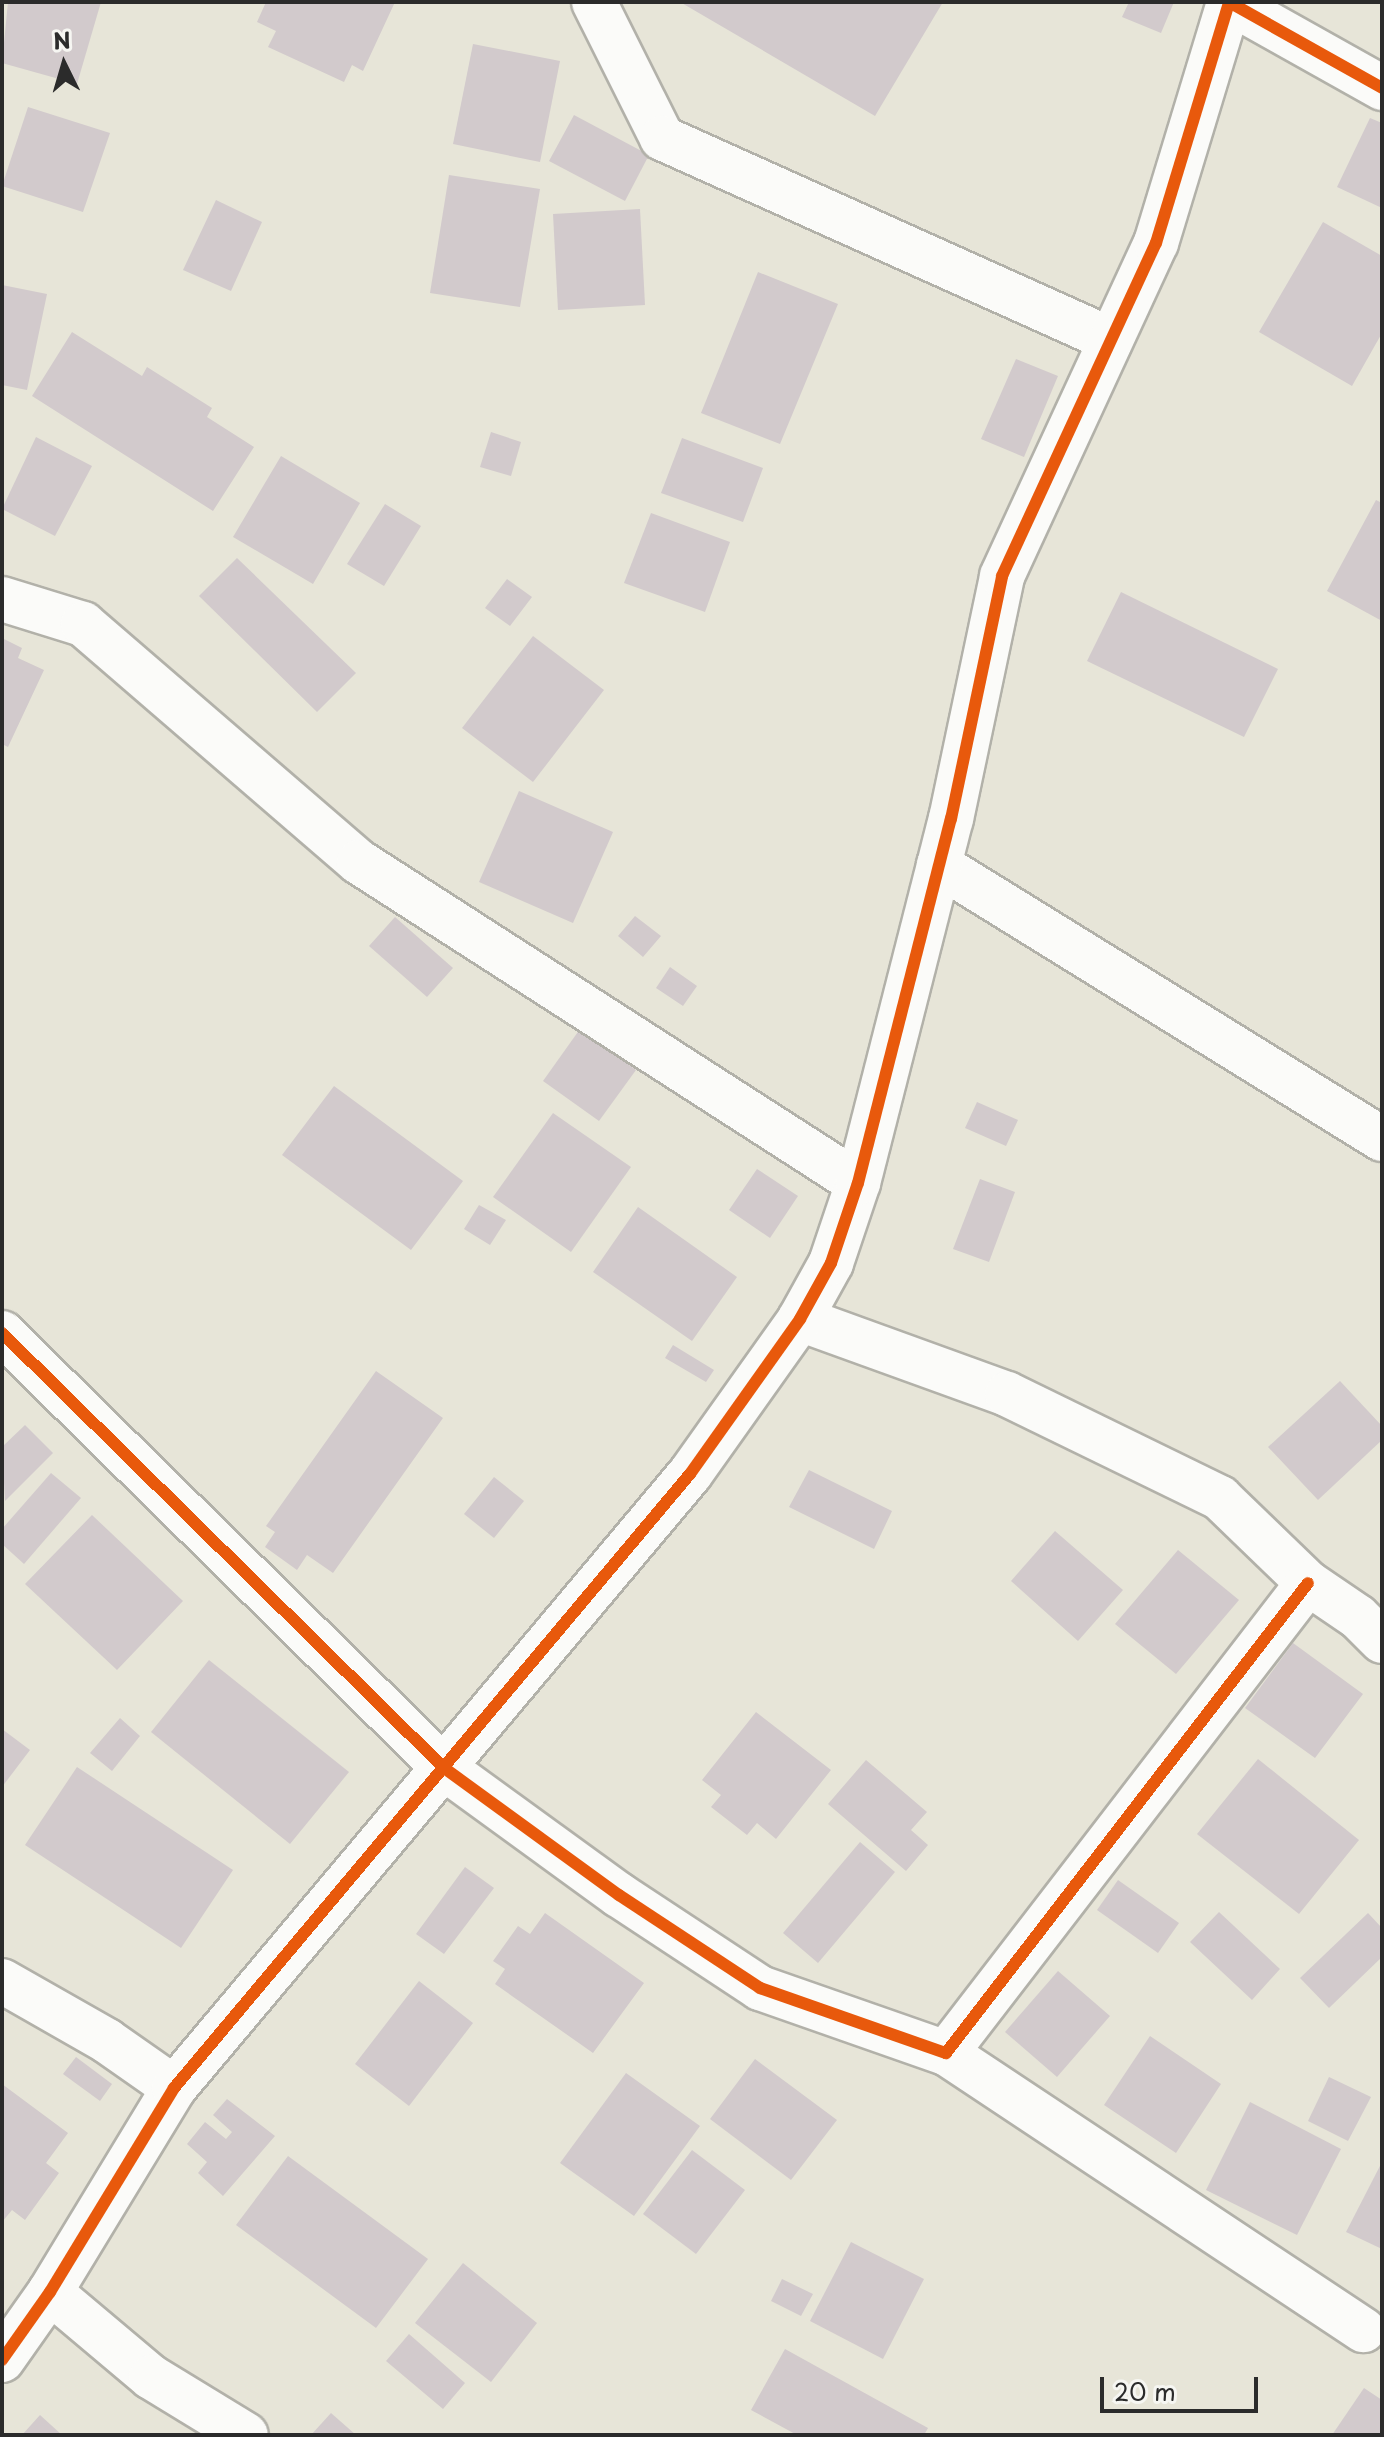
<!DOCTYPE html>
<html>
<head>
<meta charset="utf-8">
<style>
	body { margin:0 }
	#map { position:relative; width:1384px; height:2437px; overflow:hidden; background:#e7e5d8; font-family:"Playpen Sans",sans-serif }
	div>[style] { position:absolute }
	.building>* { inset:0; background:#d2cacc }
	.roads { filter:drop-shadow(2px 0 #b2b1a9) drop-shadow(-2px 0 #b2b1a9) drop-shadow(0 2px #b2b1a9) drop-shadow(0 -2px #b2b1a9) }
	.street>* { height:44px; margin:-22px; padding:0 22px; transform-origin:22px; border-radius:22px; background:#fbfbf9 }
	.cycleway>* { height:12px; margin:-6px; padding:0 6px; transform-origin:6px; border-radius:6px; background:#e8590c }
	span { translate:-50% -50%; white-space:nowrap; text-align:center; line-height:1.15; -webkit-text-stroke:6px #f6f6f2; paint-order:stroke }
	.frame { position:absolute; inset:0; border:4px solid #2b2b2b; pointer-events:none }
	.north { position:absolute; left:24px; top:24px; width:80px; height:80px; -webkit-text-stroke:6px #f6f6f2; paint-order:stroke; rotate:355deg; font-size:22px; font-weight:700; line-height:32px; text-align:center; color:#2b2b2b }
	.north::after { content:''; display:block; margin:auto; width:28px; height:36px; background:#2b2b2b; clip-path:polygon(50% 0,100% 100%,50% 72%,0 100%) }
	.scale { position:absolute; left:1100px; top:2377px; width:158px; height:36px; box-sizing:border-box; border:4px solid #2b2b2b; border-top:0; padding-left:10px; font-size:24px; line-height:28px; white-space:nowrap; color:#2b2b2b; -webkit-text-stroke:6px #f6f6f2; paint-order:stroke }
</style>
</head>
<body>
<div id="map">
	<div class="building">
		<div style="clip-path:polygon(8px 2px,101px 2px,77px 84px,2px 63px)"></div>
		<div style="clip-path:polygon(266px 2px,395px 2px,363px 71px,352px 65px,344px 82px,268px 47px,276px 31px,257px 22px)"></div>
		<div style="clip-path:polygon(680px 2px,943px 2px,875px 116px)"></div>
		<div style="clip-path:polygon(1129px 2px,1174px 2px,1161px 33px,1122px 17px)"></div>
		<div style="clip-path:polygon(473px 44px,560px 61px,540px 162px,453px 144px)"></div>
		<div style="clip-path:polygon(28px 107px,110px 133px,83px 212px,2px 186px)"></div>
		<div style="clip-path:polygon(574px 115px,649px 155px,625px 201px,549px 161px)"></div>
		<div style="clip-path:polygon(1370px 118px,1382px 123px,1382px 208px,1337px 187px)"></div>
		<div style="clip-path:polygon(449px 175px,540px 189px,520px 307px,430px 293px)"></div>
		<div style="clip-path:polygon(216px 200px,262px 222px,231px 291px,183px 270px)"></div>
		<div style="clip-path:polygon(640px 209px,645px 305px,558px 310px,553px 214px)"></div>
		<div style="clip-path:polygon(1323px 222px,1382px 256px,1382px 333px,1352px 386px,1259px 332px)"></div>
		<div style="clip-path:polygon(758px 272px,838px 304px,780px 444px,701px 413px)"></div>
		<div style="clip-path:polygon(2px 285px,47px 294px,27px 390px,2px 385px)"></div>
		<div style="clip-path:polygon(72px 332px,142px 376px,147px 367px,212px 408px,207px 417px,254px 447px,213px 511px,32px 396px)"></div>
		<div style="clip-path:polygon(1016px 359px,1058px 376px,1024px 457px,981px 439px)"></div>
		<div style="clip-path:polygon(491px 432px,521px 442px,511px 476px,480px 467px)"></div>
		<div style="clip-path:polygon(36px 437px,92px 466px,55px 536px,2px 509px)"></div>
		<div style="clip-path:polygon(682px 438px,763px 468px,743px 522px,661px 493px)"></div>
		<div style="clip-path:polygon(281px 456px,360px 503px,313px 584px,233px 537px)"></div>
		<div style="clip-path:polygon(1376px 500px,1382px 503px,1382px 621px,1327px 591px)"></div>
		<div style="clip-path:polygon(385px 504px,421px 526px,384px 586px,347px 564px)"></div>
		<div style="clip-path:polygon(651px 513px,730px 542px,705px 612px,624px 583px)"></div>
		<div style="clip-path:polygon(237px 558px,356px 673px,317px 712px,199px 596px)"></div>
		<div style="clip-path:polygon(507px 579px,532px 597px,510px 626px,485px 608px)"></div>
		<div style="clip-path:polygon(1121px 592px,1278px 669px,1244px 737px,1087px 661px)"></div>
		<div style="clip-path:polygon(533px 636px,604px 690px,533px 782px,462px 728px)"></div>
		<div style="clip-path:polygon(2px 638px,22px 648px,18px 658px,44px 670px,8px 747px,2px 744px)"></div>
		<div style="clip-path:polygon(519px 791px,613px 832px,573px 923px,479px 882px)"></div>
		<div style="clip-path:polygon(635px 916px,661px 936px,643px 957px,618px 936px)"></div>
		<div style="clip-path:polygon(395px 917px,453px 968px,427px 997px,369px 946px)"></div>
		<div style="clip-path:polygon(670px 967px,697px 986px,683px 1006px,656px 988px)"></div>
		<div style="clip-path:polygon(580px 1029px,636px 1070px,599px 1121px,543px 1081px)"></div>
		<div style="clip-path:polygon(334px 1086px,463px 1181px,411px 1250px,282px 1155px)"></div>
		<div style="clip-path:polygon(977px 1102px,1018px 1120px,1006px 1146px,965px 1128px)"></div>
		<div style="clip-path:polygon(553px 1113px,631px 1167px,571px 1252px,493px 1197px)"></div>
		<div style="clip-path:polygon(757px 1169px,798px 1196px,770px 1238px,729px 1210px)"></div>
		<div style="clip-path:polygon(980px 1179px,1015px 1192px,989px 1262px,953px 1249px)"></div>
		<div style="clip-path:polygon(479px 1205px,506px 1220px,490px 1245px,464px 1229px)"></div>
		<div style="clip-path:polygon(638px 1207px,737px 1277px,692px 1341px,593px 1272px)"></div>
		<div style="clip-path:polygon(673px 1345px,714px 1370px,706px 1382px,665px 1358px)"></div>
		<div style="clip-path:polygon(376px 1371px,443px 1418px,333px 1573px,307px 1555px,297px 1570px,265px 1547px,275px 1532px,266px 1526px)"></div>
		<div style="clip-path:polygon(1340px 1381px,1382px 1426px,1382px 1440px,1318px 1500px,1268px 1447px)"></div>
		<div style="clip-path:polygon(25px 1425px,53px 1453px,5px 1501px,2px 1447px)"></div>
		<div style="clip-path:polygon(809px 1470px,892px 1511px,874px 1549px,789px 1507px)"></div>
		<div style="clip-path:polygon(51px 1473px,81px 1498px,24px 1564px,2px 1544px,2px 1529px)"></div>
		<div style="clip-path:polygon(494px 1477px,524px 1501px,494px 1538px,464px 1514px)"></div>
		<div style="clip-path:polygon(92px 1515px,183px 1601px,117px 1670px,25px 1584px)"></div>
		<div style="clip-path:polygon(1055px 1531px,1123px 1590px,1078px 1641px,1011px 1581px)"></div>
		<div style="clip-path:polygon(1178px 1550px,1239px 1600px,1176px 1674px,1115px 1624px)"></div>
		<div style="clip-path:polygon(1293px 1643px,1363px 1694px,1315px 1758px,1245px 1708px)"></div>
		<div style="clip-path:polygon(209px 1660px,349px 1772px,290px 1844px,151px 1732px)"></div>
		<div style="clip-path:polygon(756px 1712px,831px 1770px,776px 1839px,757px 1823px,747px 1835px,711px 1807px,721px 1795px,702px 1780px)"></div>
		<div style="clip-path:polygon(120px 1718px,140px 1736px,112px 1771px,90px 1753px)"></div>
		<div style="clip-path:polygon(2px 1729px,30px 1750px,2px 1787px)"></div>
		<div style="clip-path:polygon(1258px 1759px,1359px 1840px,1299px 1914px,1197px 1834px)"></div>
		<div style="clip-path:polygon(866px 1760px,927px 1812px,911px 1830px,928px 1845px,906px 1871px,828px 1804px)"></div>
		<div style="clip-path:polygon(77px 1767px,233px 1870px,181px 1948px,25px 1845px)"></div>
		<div style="clip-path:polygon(860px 1842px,895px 1872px,818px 1963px,783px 1933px)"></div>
		<div style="clip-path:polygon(465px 1867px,494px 1888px,444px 1954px,416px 1934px)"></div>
		<div style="clip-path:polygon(1118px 1880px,1179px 1923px,1158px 1953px,1097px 1910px)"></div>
		<div style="clip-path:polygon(1219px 1912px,1280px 1969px,1252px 2000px,1190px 1942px)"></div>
		<div style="clip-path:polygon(545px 1913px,644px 1983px,593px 2053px,495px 1984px,505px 1969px,493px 1961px,518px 1926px,530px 1934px)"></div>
		<div style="clip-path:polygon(1368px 1913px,1382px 1928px,1382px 1957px,1329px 2008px,1300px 1978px)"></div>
		<div style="clip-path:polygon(1058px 1971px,1110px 2016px,1057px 2077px,1005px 2032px)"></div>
		<div style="clip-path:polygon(419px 1981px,473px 2023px,409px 2106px,355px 2064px)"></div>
		<div style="clip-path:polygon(1150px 2036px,1221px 2084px,1176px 2153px,1104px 2105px)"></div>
		<div style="clip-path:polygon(76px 2057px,112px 2084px,100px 2101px,63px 2074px)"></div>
		<div style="clip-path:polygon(755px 2059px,837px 2120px,791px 2180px,710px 2119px)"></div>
		<div style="clip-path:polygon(626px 2073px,700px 2126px,634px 2216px,560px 2163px)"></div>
		<div style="clip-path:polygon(1329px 2077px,1371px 2097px,1348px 2141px,1308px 2121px)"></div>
		<div style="clip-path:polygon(2px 2084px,68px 2133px,46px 2163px,59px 2173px,25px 2220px,12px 2210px,2px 2222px)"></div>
		<div style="clip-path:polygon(227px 2099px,275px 2136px,223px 2196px,198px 2173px,207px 2162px,187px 2144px,205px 2122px,226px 2139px,232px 2132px,213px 2115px)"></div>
		<div style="clip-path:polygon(1250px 2102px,1341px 2149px,1297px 2235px,1206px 2190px)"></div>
		<div style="clip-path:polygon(692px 2150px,745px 2190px,696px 2254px,643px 2214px)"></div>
		<div style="clip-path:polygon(288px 2156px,428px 2259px,376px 2328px,236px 2225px)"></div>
		<div style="clip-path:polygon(1382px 2162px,1382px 2249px,1346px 2232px)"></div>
		<div style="clip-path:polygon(851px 2242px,924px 2279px,883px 2359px,810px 2321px)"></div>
		<div style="clip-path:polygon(463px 2263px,537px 2323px,491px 2382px,415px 2323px)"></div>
		<div style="clip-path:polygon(782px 2279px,813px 2294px,801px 2316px,771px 2301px)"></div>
		<div style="clip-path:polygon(409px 2334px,465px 2383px,443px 2409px,386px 2361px)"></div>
		<div style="clip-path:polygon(785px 2349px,928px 2428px,924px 2435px,797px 2435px,751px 2410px)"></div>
		<div style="clip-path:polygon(1364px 2388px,1382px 2400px,1382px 2435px,1332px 2435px)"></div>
		<div style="clip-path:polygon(331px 2413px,356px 2435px,311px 2435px)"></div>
		<div style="clip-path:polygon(40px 2415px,62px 2435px,22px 2435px)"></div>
	</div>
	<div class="roads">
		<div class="street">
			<div style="left:594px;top:2px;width:152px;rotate:63.4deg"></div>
			<div style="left:662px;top:138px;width:492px;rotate:24.2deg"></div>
			<div style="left:2px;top:599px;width:85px;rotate:17.2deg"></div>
			<div style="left:83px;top:624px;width:364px;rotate:40.8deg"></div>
			<div style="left:359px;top:862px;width:593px;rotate:32.75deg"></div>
			<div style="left:939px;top:865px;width:521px;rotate:31.74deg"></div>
			<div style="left:800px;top:1319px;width:220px;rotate:19.9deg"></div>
			<div style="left:1007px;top:1394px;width:237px;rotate:26deg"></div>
			<div style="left:1220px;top:1498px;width:122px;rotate:44deg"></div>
			<div style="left:1308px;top:1583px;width:60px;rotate:34.2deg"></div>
			<div style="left:1358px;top:1617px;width:34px;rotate:45deg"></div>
			<div style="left:2px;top:1333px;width:620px;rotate:44.54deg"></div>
			<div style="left:444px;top:1768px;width:216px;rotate:36deg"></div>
			<div style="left:619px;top:1895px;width:169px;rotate:33.4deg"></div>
			<div style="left:760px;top:1988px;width:197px;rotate:19.3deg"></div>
			<div style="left:946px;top:2053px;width:593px;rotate:-52.4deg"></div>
			<div style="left:2px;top:1981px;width:121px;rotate:29.7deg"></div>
			<div style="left:107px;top:2041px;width:82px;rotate:35deg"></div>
			<div style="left:946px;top:2053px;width:501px;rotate:33.59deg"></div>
			<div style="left:50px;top:2292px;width:132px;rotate:40.1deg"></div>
			<div style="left:151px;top:2377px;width:111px;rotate:31.4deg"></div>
			<div style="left:2px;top:2360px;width:83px;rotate:-54.8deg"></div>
			<div style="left:50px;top:2292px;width:239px;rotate:-58.7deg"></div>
			<div style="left:174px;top:2088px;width:802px;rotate:-49.96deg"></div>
			<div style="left:690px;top:1474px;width:190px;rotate:-54.6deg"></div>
			<div style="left:800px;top:1319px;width:64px;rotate:-61deg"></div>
			<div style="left:831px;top:1263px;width:84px;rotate:-71.4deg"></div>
			<div style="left:858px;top:1183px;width:376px;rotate:-75.7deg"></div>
			<div style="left:951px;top:819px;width:248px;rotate:-78.1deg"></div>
			<div style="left:1002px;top:576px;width:367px;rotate:-65.2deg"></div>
			<div style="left:1156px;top:243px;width:252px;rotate:-73.1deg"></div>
			<div style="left:1229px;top:2px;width:176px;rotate:29.3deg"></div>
		</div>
	</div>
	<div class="cycleway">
		<div style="left:2px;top:1333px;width:620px;rotate:44.54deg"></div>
		<div style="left:444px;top:1768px;width:216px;rotate:36deg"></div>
		<div style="left:619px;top:1895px;width:169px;rotate:33.4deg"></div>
		<div style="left:760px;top:1988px;width:197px;rotate:19.3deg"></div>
		<div style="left:946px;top:2053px;width:593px;rotate:-52.4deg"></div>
		<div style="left:2px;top:2360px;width:83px;rotate:-54.8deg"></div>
		<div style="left:50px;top:2292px;width:239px;rotate:-58.7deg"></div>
		<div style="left:174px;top:2088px;width:802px;rotate:-49.96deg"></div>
		<div style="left:690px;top:1474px;width:190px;rotate:-54.6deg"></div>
		<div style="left:800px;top:1319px;width:64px;rotate:-61deg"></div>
		<div style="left:831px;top:1263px;width:84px;rotate:-71.4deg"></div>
		<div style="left:858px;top:1183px;width:376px;rotate:-75.7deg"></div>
		<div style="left:951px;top:819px;width:248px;rotate:-78.1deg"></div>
		<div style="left:1002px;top:576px;width:367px;rotate:-65.2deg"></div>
		<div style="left:1156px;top:243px;width:252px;rotate:-73.1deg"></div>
		<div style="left:1229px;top:2px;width:176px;rotate:29.3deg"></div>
	</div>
	<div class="frame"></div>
	<div class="north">N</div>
	<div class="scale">20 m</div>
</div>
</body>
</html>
